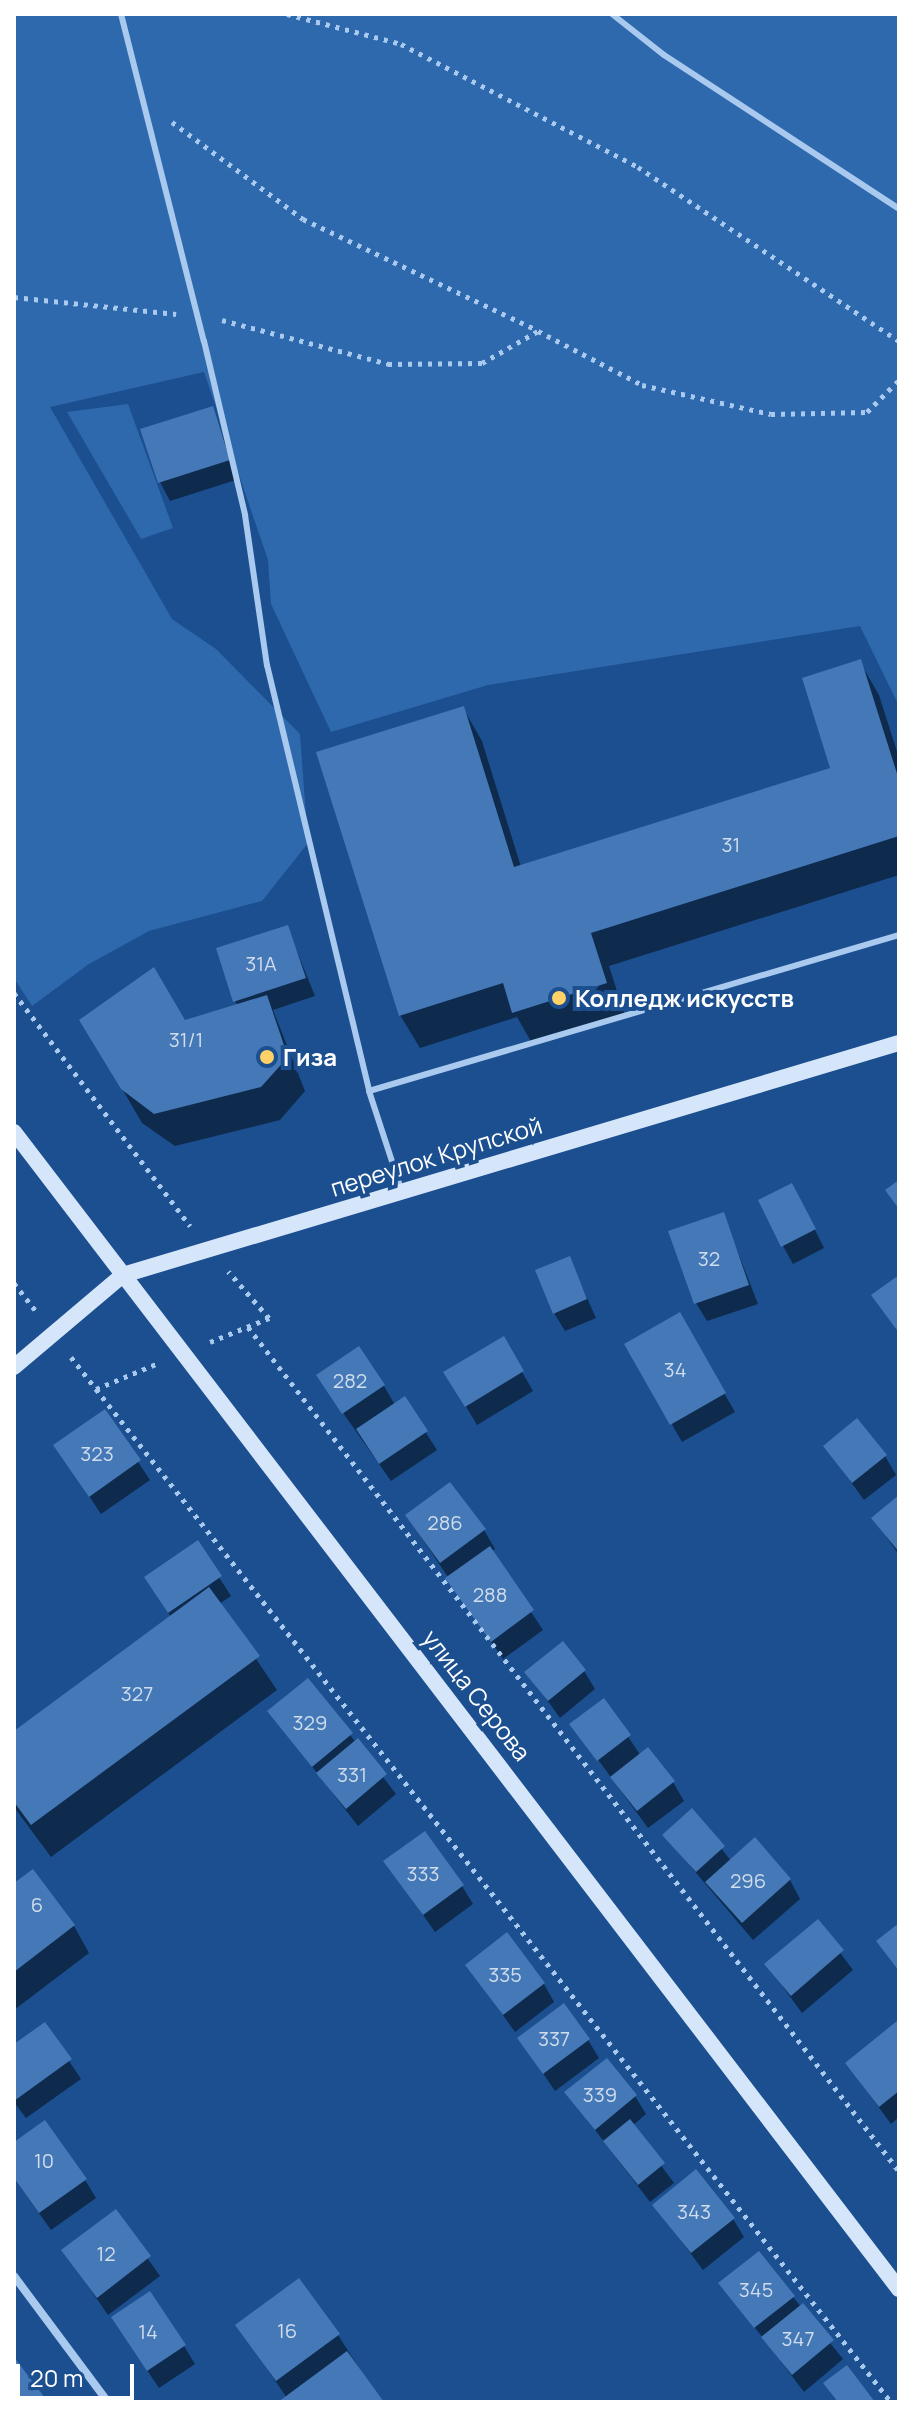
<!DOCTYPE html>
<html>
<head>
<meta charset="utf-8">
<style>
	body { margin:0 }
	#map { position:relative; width:913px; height:2416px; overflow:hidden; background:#1b4f8f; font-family:Manrope,sans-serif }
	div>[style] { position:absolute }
	.green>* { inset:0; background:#2e69ad }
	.shadow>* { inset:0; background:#0007 }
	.building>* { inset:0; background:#4478b7 }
	.path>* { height:5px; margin-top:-2.5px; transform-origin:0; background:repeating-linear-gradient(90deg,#a9c9ee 0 4px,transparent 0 10px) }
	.lane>* { height:6px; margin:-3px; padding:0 3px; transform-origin:3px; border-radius:3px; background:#a9c9ee }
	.street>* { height:8px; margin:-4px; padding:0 4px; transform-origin:4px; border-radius:4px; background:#a9c9ee }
	.secondary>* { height:16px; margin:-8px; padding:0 8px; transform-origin:8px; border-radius:8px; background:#d6e6fa }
	.dots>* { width:22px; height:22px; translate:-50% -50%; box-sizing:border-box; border:4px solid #1b4f8f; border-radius:50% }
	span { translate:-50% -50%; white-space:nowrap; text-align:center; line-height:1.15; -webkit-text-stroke:8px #1b4f8f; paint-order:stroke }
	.number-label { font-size:20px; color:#d0dded }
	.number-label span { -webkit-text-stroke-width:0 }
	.poi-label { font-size:24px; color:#fff; font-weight:700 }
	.left { translate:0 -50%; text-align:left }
	.street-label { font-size:24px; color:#fff }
	.frame { position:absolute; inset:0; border:16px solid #fff; pointer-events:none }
	.scale { position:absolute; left:16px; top:2364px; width:118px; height:36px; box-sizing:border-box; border:4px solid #fff; border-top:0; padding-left:10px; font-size:24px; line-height:28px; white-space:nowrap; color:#fff; -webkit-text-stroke:6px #1b4f8f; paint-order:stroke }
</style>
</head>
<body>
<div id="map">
	<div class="green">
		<div style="clip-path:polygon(14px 14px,899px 14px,899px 706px,860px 626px,488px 685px,331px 732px,271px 604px,268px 560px,204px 372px,50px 407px,172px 619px,216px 649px,300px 734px,308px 843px,262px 901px,149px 931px,89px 964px,32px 1006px,14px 978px)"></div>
		<div style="clip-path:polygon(128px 404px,173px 528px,141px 539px,67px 412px)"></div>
	</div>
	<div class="shadow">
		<div style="clip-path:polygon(212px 408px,239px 479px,170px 501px,160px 482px)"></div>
		<div style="clip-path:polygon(860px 662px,879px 695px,899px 758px,899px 875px,609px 966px,625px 1016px,533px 1045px,517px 1017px,420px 1048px,400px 1015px,463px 708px,482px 741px,521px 867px,832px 769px)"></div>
		<div style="clip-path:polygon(287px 927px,315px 996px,273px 1010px,305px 1091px,280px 1120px,175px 1146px,142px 1123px,82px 1020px,184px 1023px,238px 1006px,235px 1001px)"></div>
		<div style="clip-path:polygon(802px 1204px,824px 1248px,793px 1264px,783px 1246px)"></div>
		<div style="clip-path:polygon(723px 1214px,758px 1304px,707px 1321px,696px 1303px)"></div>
		<div style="clip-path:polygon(569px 1258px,596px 1318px,565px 1331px,554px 1313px)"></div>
		<div style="clip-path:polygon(679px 1315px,735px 1412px,682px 1442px,627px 1345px)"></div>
		<div style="clip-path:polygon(503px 1339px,533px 1391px,477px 1425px,446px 1373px)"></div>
		<div style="clip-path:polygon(384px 1386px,395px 1405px,404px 1399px,437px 1450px,391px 1481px,329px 1393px)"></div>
		<div style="clip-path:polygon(105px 1412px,150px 1480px,101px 1514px,56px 1446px)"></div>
		<div style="clip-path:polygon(825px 1446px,885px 1456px,896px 1475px,864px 1500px)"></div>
		<div style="clip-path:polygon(450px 1484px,484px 1530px,495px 1549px,491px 1552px,543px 1630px,503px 1659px,407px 1516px)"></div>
		<div style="clip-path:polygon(899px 1498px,899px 1555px,874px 1519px)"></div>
		<div style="clip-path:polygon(197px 1543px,231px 1596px,219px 1604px,277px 1690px,51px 1857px,14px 1807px,14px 1733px,171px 1617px,157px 1596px)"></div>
		<div style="clip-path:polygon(584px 1671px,595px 1689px,560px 1718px,527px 1672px)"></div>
		<div style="clip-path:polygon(308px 1681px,396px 1794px,358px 1826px,270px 1712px)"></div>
		<div style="clip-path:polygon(604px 1701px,641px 1756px,673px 1782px,684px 1801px,648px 1828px,572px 1724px)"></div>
		<div style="clip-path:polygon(692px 1811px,731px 1861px,790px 1880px,800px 1899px,753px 1940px,664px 1835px)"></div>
		<div style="clip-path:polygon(385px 1861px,462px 1886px,473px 1904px,435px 1932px)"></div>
		<div style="clip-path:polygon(14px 1886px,74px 1926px,89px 1953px,14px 2010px)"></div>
		<div style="clip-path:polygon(817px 1922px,853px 1970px,802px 2013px,767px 1965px)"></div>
		<div style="clip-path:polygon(467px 1965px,544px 1984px,554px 2002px,515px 2032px)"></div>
		<div style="clip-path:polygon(896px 2024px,899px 2117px,891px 2124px,847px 2064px)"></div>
		<div style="clip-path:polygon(45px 2025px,81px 2079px,26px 2118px,14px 2102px,14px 2047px)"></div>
		<div style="clip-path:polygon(520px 2039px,588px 2040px,599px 2058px,555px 2091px)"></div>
		<div style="clip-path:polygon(567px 2093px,635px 2096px,646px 2114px,632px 2126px,674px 2183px,650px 2202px)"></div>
		<div style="clip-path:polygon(14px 2145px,85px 2180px,96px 2198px,51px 2230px,14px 2178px)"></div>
		<div style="clip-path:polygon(655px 2206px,733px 2219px,744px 2237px,703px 2270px)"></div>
		<div style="clip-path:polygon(115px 2212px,160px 2276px,108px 2315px,64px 2251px)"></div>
		<div style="clip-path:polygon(721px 2283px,793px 2297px,843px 2359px,804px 2392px)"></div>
		<div style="clip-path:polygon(238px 2326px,338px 2335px,381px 2402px,283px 2402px,287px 2398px)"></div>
		<div style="clip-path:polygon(124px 2336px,184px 2346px,195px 2364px,159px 2388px)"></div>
	</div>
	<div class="building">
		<div style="clip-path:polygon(213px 406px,230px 460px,158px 483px,140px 429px)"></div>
		<div style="clip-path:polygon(861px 659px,899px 780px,899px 836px,591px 933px,607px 983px,512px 1013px,503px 983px,399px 1016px,316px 752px,464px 706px,514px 867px,830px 768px,802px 678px)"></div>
		<div style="clip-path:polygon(288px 925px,306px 978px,233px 1002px,216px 948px)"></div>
		<div style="clip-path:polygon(154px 967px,185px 1020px,267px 995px,288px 1057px,261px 1087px,154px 1114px,121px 1089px,79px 1020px)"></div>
		<div style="clip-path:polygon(899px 1180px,899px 1209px,885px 1190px)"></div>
		<div style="clip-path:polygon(792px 1183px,816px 1229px,781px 1247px,758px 1200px)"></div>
		<div style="clip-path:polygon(724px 1212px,749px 1285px,694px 1304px,668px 1231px)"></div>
		<div style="clip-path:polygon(570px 1256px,587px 1299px,553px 1314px,535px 1270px)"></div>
		<div style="clip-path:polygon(899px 1275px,899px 1333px,871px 1295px)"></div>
		<div style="clip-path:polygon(680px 1312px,726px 1393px,670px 1425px,624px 1344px)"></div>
		<div style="clip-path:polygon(504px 1336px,524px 1371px,465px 1407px,443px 1372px)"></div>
		<div style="clip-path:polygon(359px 1346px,385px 1385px,342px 1414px,316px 1375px)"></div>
		<div style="clip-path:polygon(405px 1396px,428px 1431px,379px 1464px,356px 1429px)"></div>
		<div style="clip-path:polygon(105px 1409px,141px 1460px,89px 1497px,53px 1445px)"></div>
		<div style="clip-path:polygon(857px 1418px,887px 1455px,852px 1483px,823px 1446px)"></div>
		<div style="clip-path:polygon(450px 1482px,486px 1529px,440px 1563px,405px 1515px)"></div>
		<div style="clip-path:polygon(899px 1495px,899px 1552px,871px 1518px)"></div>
		<div style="clip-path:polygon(198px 1540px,222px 1576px,168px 1613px,144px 1577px)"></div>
		<div style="clip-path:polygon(490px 1546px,534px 1610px,491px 1642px,445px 1578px)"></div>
		<div style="clip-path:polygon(209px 1587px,260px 1656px,31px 1825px,14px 1802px,14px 1731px)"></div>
		<div style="clip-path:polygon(563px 1641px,586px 1670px,548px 1701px,524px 1672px)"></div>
		<div style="clip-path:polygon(308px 1678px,353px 1733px,312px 1767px,267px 1711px)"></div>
		<div style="clip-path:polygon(604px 1698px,631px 1735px,597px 1761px,569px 1724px)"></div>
		<div style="clip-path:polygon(358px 1738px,387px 1774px,346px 1809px,316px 1773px)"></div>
		<div style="clip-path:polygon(648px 1747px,675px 1781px,637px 1811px,610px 1777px)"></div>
		<div style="clip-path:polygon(692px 1808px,725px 1846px,696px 1872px,662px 1835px)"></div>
		<div style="clip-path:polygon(425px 1831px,464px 1885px,423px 1915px,383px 1861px)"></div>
		<div style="clip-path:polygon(755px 1837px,791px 1879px,742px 1923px,705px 1882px)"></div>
		<div style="clip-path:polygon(33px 1869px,75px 1925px,14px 1972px,14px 1883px)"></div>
		<div style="clip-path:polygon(818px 1919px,844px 1950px,791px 1996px,764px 1964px)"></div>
		<div style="clip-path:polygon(899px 1923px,899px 1971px,876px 1941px)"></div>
		<div style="clip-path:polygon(507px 1932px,545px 1983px,503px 2015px,465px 1965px)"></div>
		<div style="clip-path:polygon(564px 2003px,590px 2039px,543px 2074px,517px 2038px)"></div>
		<div style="clip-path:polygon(897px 2021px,899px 2091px,879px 2107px,845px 2063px)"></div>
		<div style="clip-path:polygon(45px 2022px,72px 2059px,14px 2101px,14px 2044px)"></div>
		<div style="clip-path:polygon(607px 2058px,637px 2095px,595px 2130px,564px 2092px)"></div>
		<div style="clip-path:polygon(630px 2119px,665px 2163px,638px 2185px,603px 2141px)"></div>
		<div style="clip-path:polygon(45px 2120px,87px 2179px,39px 2213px,14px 2178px,14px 2142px)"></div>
		<div style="clip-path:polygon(696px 2169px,735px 2218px,691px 2253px,652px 2205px)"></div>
		<div style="clip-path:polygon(116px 2209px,151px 2256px,97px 2298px,61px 2250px)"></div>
		<div style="clip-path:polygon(759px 2251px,795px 2296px,754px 2328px,718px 2283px)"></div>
		<div style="clip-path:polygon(299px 2278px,340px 2334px,276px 2381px,235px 2325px)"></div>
		<div style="clip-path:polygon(150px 2291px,186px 2345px,147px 2371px,111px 2317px)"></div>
		<div style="clip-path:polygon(803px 2303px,834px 2340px,792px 2375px,761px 2337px)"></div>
		<div style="clip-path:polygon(347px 2351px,384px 2402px,278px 2402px)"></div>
		<div style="clip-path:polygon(14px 2357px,48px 2402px,14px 2402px)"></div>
		<div style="clip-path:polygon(847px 2365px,875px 2402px,838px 2402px,823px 2383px)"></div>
	</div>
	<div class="path">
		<div style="left:287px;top:14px;width:118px;rotate:14.7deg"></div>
		<div style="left:401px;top:44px;width:267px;rotate:27.4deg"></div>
		<div style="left:638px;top:167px;width:314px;rotate:33.7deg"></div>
		<div style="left:172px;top:122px;width:163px;rotate:36.5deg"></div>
		<div style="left:303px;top:219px;width:259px;rotate:25.4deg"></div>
		<div style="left:14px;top:297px;width:163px;rotate:6deg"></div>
		<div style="left:222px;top:320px;width:172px;rotate:14.8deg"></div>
		<div style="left:388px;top:364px;width:94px;rotate:-0.6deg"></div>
		<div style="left:482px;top:363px;width:64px;rotate:-29.7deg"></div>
		<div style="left:538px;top:331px;width:117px;rotate:27.4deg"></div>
		<div style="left:642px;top:385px;width:132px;rotate:12.7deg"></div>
		<div style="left:771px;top:414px;width:96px;rotate:-1.2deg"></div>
		<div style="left:867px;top:412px;width:45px;rotate:-45deg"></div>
		<div style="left:14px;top:993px;width:292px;rotate:52.9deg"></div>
		<div style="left:14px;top:1283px;width:39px;rotate:52deg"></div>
		<div style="left:248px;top:1327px;width:1066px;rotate:52.36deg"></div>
		<div style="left:210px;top:1342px;width:64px;rotate:-22.1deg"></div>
		<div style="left:269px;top:1318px;width:62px;rotate:-131.1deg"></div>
		<div style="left:71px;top:1357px;width:41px;rotate:52deg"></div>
		<div style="left:96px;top:1389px;width:65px;rotate:-22.6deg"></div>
		<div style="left:96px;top:1389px;width:1288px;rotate:51.88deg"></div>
	</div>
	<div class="lane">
		<div style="left:121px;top:14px;width:337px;rotate:75.8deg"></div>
		<div style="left:204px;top:341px;width:179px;rotate:76.7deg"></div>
		<div style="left:245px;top:515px;width:152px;rotate:81.7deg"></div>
		<div style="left:267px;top:665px;width:438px;rotate:76.5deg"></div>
		<div style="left:369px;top:1091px;width:103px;rotate:71.9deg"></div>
		<div style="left:612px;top:14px;width:66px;rotate:38.3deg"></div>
		<div style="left:664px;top:55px;width:281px;rotate:33.2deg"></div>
		<div style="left:369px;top:1091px;width:552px;rotate:-16.4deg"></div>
	</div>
	<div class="street">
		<div style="left:14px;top:2276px;width:157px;rotate:53.3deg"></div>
	</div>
	<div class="secondary">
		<div style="left:14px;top:1132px;width:1457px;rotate:52.59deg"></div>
		<div style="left:14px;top:1367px;width:143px;rotate:-40.2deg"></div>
		<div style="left:123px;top:1275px;width:810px;rotate:-16.65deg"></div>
	</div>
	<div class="dots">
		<div style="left:559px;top:998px;background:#ffd166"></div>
		<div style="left:267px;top:1057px;background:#ffd166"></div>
	</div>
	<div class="number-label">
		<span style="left:731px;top:844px">31</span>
		<span style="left:261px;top:963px">31А</span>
		<span style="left:186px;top:1039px">31/1</span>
		<span style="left:709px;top:1258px">32</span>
		<span style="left:675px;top:1369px">34</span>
		<span style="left:350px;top:1380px">282</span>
		<span style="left:97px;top:1453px">323</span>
		<span style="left:445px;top:1522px">286</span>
		<span style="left:490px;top:1594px">288</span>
		<span style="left:137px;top:1693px">327</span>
		<span style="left:310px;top:1722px">329</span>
		<span style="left:352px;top:1774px">331</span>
		<span style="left:423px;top:1873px">333</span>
		<span style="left:748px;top:1880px">296</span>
		<span style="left:37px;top:1904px">6</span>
		<span style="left:505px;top:1974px">335</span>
		<span style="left:554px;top:2038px">337</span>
		<span style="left:600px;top:2094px">339</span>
		<span style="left:44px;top:2160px">10</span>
		<span style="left:694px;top:2211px">343</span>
		<span style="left:106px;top:2253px">12</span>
		<span style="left:756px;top:2289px">345</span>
		<span style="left:287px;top:2330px">16</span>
		<span style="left:148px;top:2331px">14</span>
		<span style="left:798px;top:2338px">347</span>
	</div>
	<div class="poi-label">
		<span class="left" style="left:575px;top:998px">Колледж искусств</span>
		<span class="left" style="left:283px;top:1057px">Гиза</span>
	</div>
	<div class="street-label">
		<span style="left:436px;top:1156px;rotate:-17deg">переулок Крупской</span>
		<span style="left:477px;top:1695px;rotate:52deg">улица Серова</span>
	</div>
	<div class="frame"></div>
	<div class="scale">20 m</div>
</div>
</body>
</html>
